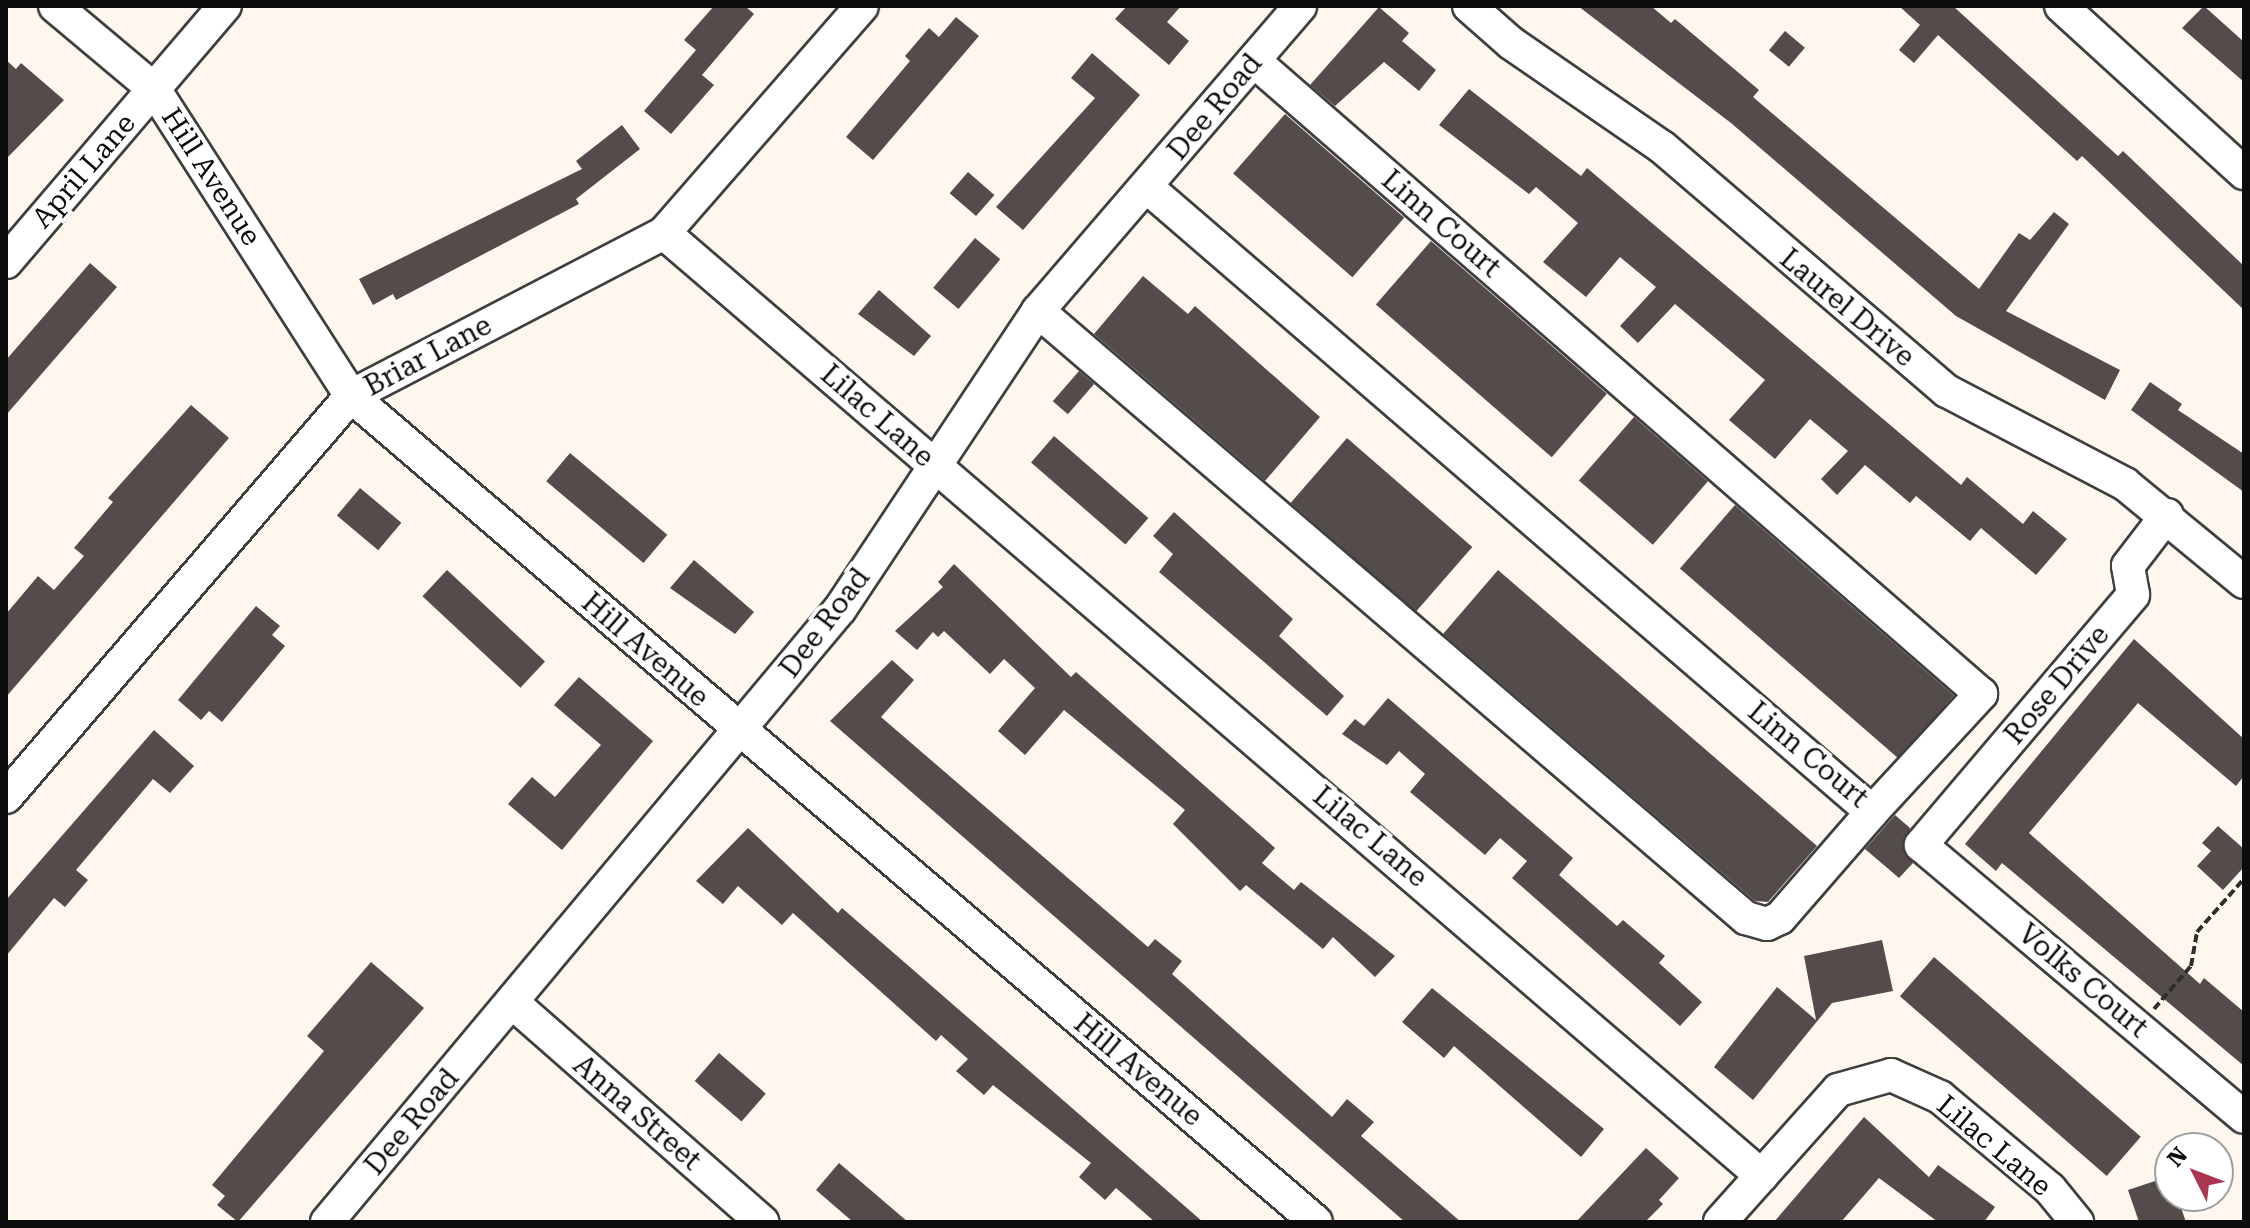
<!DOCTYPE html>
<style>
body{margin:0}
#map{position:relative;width:2250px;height:1228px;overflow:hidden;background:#fdf7ee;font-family:"Roboto Serif",serif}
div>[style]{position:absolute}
.building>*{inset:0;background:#544c4a;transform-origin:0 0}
.path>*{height:4px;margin-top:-2px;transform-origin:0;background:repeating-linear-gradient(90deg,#2e2e2e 0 8px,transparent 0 12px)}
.roads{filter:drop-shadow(2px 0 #3f3f3f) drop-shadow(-2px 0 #3f3f3f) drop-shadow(0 2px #3f3f3f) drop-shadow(0 -2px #3f3f3f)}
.minor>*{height:32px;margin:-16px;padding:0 16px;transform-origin:16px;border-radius:16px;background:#fff}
span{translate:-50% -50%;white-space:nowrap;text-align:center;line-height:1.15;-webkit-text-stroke:8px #fff;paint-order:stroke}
.street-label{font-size:28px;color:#0c0c0c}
.frame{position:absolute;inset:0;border:8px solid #0c0c0c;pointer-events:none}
.north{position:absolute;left:2154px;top:1132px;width:80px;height:80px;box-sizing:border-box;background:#fff;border:2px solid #9e9e9e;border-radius:50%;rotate:312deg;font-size:22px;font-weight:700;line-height:32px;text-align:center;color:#0c0c0c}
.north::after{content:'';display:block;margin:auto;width:28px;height:36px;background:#ab3653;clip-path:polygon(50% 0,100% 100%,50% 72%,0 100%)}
</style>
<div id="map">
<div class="building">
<div style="clip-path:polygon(714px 6px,745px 6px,754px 14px,702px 75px,714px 85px,671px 134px,644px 111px,696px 50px,684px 40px)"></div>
<div style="clip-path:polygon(1127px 6px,1181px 6px,1167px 22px,1189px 41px,1169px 65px,1115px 19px)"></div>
<div style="clip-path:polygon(1578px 6px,1651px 6px,1671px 23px,1675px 19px,1759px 90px,1753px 97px,1979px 289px,2019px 233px,2030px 240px,2054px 212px,2069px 224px,2006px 311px,2120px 370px,2105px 400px,1956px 316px,1731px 123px)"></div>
<div style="clip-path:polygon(1899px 6px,1953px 6px,2118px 156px,2123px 151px,2244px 266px,2244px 310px,2082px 156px,2077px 161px,1938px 35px,1914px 63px,1899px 50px,1920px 25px)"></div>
<div style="clip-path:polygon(2204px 6px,2244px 42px,2244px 82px,2182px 28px)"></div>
<div style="clip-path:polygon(1379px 7px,1409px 33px,1402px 41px,1436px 70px,1419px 91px,1384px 62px,1335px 106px,1310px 85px)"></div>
<div style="clip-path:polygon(956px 17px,979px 36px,873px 160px,846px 137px,910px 61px,905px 56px,929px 28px,939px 37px)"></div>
<div style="left:1785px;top:31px;width:26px;height:25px;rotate:40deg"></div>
<div style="clip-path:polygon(1092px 53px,1140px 95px,1023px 230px,996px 207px,1095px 98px,1071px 78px)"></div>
<div style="clip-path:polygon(6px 60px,16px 69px,21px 63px,64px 100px,6px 159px)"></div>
<div style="clip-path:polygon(1469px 89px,1581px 176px,1587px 168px,1961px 485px,1967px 477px,2023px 524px,2033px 511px,2067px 539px,2036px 575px,1981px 528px,1970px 541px,1916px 496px,1910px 503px,1865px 465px,1837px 495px,1821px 479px,1848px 451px,1810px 419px,1775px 459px,1729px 420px,1765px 380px,1675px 304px,1638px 343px,1620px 326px,1656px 287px,1620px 257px,1586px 297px,1543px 262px,1578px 223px,1536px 187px,1529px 194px,1439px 125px)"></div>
<div style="left:1285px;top:114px;width:158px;height:79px;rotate:41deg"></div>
<div style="clip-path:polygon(622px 125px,640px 149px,576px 199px,579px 204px,396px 300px,393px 294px,373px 305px,359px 279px,582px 169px,576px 161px)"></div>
<div style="left:968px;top:172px;width:35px;height:28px;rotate:41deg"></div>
<div style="left:975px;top:238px;width:33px;height:65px;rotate:40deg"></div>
<div style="left:1431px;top:241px;width:233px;height:84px;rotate:41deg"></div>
<div style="clip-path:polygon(90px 263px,117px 287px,6px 415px,6px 360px)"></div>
<div style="clip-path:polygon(1143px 276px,1188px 314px,1195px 306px,1320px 417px,1265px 481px,1094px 334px)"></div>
<div style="clip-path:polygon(879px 290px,931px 336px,914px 356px,858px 314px)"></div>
<div style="left:1079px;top:371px;width:20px;height:40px;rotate:41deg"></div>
<div style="clip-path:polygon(2150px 382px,2182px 404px,2178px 410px,2244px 454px,2244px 492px,2131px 410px)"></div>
<div style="clip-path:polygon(191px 405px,229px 438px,6px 697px,6px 614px,38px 576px,54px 590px,84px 556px,74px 548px,113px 502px,108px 498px)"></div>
<div style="left:1634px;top:417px;width:98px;height:84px;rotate:41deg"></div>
<div style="left:1054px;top:436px;width:125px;height:35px;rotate:41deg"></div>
<div style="left:1347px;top:438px;width:166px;height:86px;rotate:41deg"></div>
<div style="left:570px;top:453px;width:127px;height:37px;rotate:40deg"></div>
<div style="left:360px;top:488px;width:54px;height:36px;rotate:40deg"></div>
<div style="left:1735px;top:505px;width:290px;height:84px;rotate:41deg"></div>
<div style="clip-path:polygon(1174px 512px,1293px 619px,1279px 636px,1344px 696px,1327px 716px,1159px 572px,1173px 554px,1153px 536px)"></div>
<div style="clip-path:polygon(694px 560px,754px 612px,735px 634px,670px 588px)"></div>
<div style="clip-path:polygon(954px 564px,1071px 677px,1076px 672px,1275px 848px,1262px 863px,1294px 890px,1301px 882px,1395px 956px,1375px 977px,1333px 937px,1323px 949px,1246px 885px,1240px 891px,1173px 824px,1185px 810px,1064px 710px,1025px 755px,998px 731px,1035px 688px,1004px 659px,990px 674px,944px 631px,938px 637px,933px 632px,917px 650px,895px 631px,943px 587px,938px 582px)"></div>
<div style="left:447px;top:570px;width:134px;height:36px;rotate:43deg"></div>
<div style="clip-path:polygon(1498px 570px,1817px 846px,1768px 902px,1755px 901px,1443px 634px)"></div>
<div style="clip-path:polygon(256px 606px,280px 626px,272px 635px,285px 646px,222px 722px,209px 711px,201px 720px,178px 700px)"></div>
<div style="clip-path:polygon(2134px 639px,2244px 739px,2244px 776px,2236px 786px,2138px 703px,2029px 833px,2200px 984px,2204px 978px,2244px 1012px,2244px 1066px,2002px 863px,1996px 871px,1965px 844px)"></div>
<div style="clip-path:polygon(892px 660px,914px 680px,881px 717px,1148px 947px,1155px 939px,1182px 961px,1172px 974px,1332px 1117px,1347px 1099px,1374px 1122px,1361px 1136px,1461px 1222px,1405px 1222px,830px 721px)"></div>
<div style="clip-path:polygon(579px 677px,653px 741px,562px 850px,508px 804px,532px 777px,555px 797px,601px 745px,554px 705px)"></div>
<div style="clip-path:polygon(1388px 698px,1573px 858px,1559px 875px,1617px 926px,1623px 920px,1665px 956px,1659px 963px,1702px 1002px,1680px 1026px,1512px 878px,1527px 861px,1500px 838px,1485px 855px,1410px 792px,1425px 774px,1399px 751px,1387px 765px,1342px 734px,1355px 719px,1364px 726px)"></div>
<div style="clip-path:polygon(154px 730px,194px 766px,170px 793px,153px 779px,76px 870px,88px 880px,65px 907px,54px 898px,6px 956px,6px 900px)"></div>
<div style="clip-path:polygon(1895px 815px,1910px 828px,1903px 849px,1913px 863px,1899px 878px,1865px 849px)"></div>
<div style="clip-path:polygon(2218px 826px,2244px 849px,2244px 867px,2223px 890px,2197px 866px,2211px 851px,2202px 843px)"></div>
<div style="clip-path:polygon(748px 828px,838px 913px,842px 908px,1203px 1222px,1155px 1222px,1116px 1188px,1105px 1200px,1079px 1177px,1091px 1163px,993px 1085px,984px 1095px,956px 1071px,968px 1059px,941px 1035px,936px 1041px,793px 913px,782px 925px,738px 886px,723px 904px,696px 881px)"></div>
<div style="clip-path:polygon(1882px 940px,1893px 991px,1832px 1003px,1753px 1100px,1714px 1067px,1777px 987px,1816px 1020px,1804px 956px)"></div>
<div style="left:1934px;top:957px;width:274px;height:52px;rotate:41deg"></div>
<div style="clip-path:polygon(371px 962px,424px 1008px,238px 1222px,217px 1205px,225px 1196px,212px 1185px,324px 1051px,307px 1036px)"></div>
<div style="clip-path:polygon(1432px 988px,1604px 1129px,1581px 1157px,1454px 1046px,1444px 1058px,1402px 1022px)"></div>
<div style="left:719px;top:1053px;width:62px;height:37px;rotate:41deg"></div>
<div style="clip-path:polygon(1864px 1117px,1929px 1177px,1938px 1165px,1995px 1207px,1984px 1222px,1938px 1222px,1879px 1178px,1841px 1222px,1774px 1222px)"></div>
<div style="clip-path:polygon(1646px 1148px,1679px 1178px,1659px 1200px,1663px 1204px,1645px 1222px,1576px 1222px)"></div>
<div style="clip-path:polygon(839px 1163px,908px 1222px,853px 1222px,816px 1190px)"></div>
<div style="clip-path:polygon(2170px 1176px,2170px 1196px,2177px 1196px,2186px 1222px,2139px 1222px,2128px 1190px)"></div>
</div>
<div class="path">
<div style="left:2154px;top:1009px;width:57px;rotate:-49.3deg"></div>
<div style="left:2191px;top:966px;width:35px;rotate:-80deg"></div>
<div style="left:2197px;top:932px;width:68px;rotate:-48.6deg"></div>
</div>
<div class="roads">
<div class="minor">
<div style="left:55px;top:6px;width:129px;rotate:40deg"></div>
<div style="left:154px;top:89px;width:365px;rotate:57.3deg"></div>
<div style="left:351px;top:396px;width:1270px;rotate:40.56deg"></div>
<div style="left:1469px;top:6px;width:56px;rotate:41.4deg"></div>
<div style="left:1511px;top:43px;width:183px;rotate:34.6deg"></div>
<div style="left:1662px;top:147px;width:375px;rotate:40.6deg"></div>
<div style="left:1947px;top:391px;width:201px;rotate:27.6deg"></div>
<div style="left:2125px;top:484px;width:154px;rotate:39.5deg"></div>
<div style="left:2061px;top:6px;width:248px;rotate:42.4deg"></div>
<div style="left:1148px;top:188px;width:956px;rotate:40.76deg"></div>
<div style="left:1872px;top:812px;width:161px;rotate:-47.3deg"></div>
<div style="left:1981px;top:694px;width:964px;rotate:-138.95deg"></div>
<div style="left:664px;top:233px;width:1447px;rotate:40.66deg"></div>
<div style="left:6px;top:262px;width:337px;rotate:-49.5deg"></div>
<div style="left:1038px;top:311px;width:933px;rotate:40.61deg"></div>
<div style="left:1746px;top:918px;width:22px;rotate:16deg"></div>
<div style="left:1767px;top:924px;width:14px;rotate:-25deg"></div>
<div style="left:1780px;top:918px;width:140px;rotate:-49deg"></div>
<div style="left:2167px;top:515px;width:64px;rotate:127.4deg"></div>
<div style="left:2128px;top:566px;width:29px;rotate:80deg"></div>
<div style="left:2133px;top:595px;width:328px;rotate:130.3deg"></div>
<div style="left:1921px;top:845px;width:422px;rotate:40.1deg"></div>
<div style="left:6px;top:797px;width:529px;rotate:-49.29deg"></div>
<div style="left:351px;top:396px;width:353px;rotate:-27.5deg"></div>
<div style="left:664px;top:233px;width:301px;rotate:-48.9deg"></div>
<div style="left:513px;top:1003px;width:332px;rotate:41.3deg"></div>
<div style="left:327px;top:1222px;width:799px;rotate:-50.08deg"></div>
<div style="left:840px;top:609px;width:358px;rotate:-56.4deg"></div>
<div style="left:1038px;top:311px;width:402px;rotate:-49.3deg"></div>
<div style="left:1720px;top:1222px;width:177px;rotate:-48.2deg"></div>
<div style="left:1838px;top:1090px;width:55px;rotate:-15.8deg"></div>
<div style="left:1891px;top:1075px;width:54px;rotate:24.2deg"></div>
<div style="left:1940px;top:1097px;width:143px;rotate:39.9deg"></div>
<div style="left:2050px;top:1189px;width:43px;rotate:50.7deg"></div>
</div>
</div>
<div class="street-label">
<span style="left:1215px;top:107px;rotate:-50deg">Dee Road</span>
<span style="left:84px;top:171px;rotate:-49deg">April Lane</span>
<span style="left:211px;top:177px;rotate:57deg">Hill Avenue</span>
<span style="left:1441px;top:224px;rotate:41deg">Linn Court</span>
<span style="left:1847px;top:308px;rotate:40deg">Laurel Drive</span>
<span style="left:428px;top:356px;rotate:-28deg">Briar Lane</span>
<span style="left:877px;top:416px;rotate:41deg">Lilac Lane</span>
<span style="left:825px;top:623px;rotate:-53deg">Dee Road</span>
<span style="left:645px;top:650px;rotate:41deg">Hill Avenue</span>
<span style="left:2057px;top:685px;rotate:-50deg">Rose Drive</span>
<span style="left:1808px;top:755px;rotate:40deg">Linn Court</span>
<span style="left:1370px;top:837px;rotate:40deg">Lilac Lane</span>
<span style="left:2083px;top:981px;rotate:40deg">Volks Court</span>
<span style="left:1138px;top:1070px;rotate:40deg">Hill Avenue</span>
<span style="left:637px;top:1113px;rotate:41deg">Anna Street</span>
<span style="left:412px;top:1122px;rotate:-50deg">Dee Road</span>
<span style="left:1994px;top:1146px;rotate:40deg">Lilac Lane</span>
</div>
<div class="frame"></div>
<div class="north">N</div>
</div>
